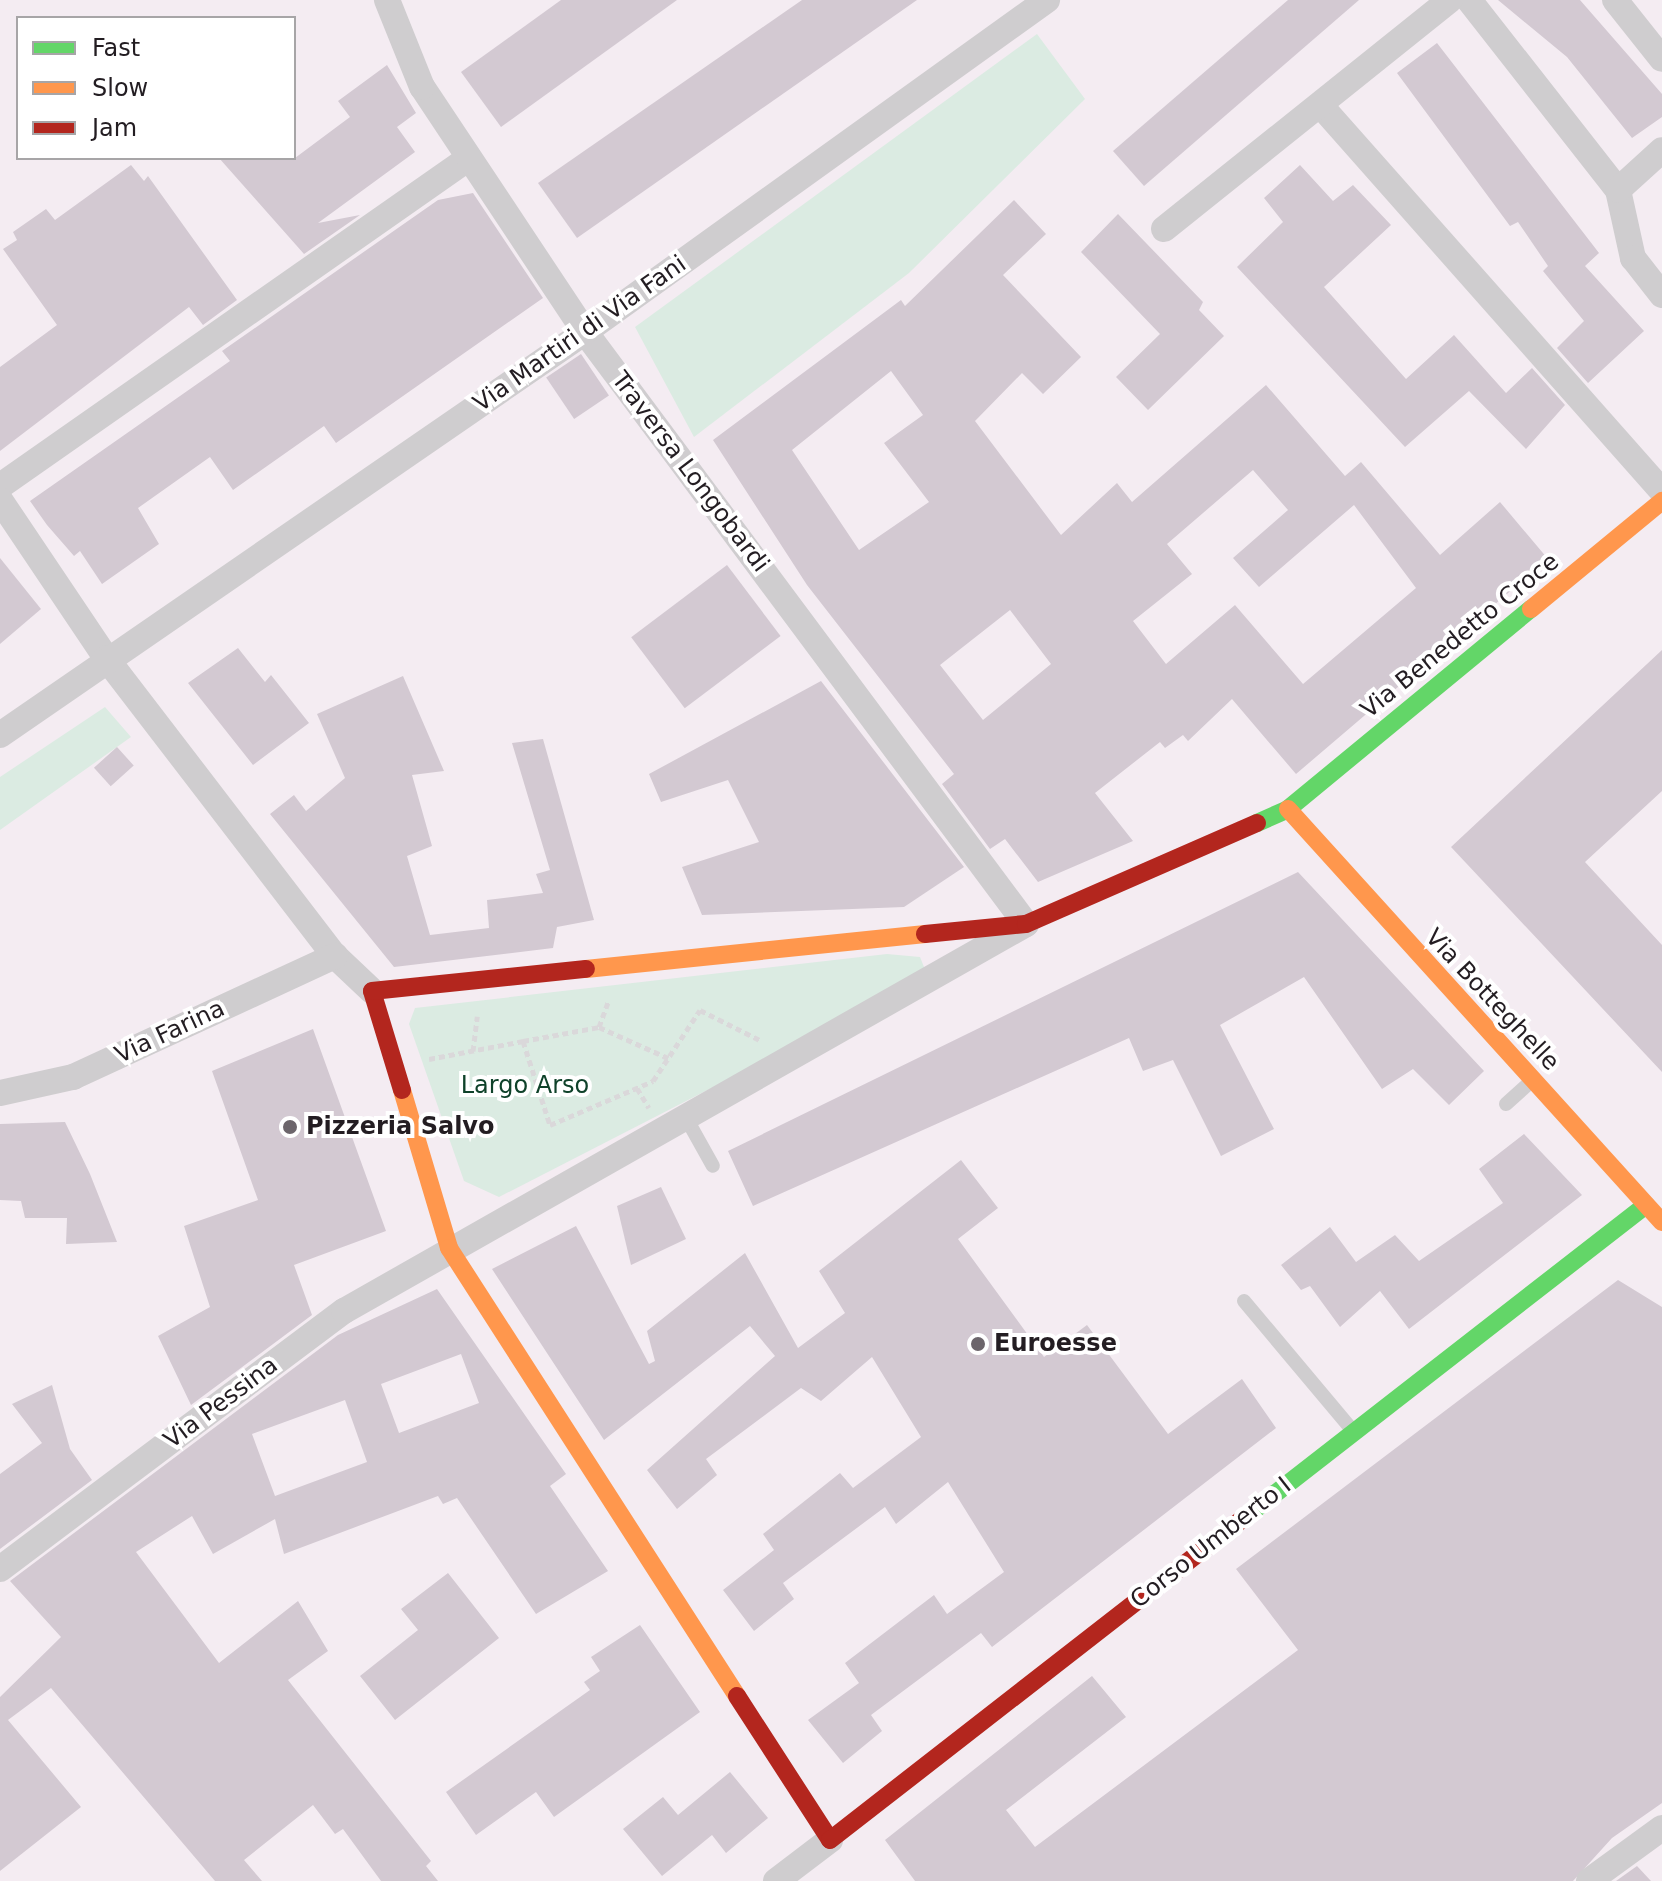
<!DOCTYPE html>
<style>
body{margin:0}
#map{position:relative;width:1662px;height:1881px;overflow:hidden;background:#f4ecf2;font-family:"DejaVu Sans",sans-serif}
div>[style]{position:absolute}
.green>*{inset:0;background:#dbebe2}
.building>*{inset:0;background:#d3c9d2;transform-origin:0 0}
.path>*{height:5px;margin-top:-2.5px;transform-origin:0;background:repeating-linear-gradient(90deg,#dad8da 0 6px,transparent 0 10px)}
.lane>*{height:14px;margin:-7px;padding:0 7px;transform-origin:7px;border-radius:7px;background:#cfcdcf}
.street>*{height:26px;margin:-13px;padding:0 13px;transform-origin:13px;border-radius:13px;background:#cfcdcf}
.fast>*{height:18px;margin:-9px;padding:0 9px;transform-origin:9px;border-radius:9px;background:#63d668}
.slow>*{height:18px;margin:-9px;padding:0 9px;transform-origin:9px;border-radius:9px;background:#ff974d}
.jam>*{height:18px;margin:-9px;padding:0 9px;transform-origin:9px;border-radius:9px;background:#b3261e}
.dots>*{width:22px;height:22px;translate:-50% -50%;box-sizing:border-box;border:4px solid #fff;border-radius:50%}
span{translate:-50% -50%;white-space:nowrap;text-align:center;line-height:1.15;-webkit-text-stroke:8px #fff;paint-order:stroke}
.street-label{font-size:24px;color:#231d22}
.park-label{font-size:24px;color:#0f422a}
.poi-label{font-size:24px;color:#231d22;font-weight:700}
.left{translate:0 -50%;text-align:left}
.legend{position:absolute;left:16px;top:16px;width:280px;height:144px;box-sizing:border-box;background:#fff;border:2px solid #a7a5a7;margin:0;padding:10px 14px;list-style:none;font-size:24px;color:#231d22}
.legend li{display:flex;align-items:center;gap:16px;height:40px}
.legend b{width:40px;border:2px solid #a7a5a7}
</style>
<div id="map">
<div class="green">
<div style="clip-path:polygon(1037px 34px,1085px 99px,909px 273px,694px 437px,635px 327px)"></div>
<div style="clip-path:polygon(105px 707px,131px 737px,0 830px,0 777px)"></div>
<div style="clip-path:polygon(887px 954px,920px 957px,928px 977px,499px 1197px,464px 1181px,409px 1024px,415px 1008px)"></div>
</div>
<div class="building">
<div style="clip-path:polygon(561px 0,677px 0,501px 127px,461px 72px)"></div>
<div style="clip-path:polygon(802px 0,917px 0,577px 238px,538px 183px)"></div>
<div style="clip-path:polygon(1288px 0,1359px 0,1144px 186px,1113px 151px)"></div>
<div style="clip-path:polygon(1498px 0,1580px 0,1662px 94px,1662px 117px,1632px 138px,1567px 57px)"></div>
<div style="clip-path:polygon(1437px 43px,1599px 253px,1585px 266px,1644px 331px,1588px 383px,1557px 348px,1584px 321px,1543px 271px,1548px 266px,1518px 222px,1510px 226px,1397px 73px)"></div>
<div style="clip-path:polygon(387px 65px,416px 113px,397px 127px,415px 152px,318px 223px,360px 215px,304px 254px,219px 158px,295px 158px,350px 117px,338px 101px)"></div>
<div style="clip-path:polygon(131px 165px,144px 181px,148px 176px,237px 300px,203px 325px,189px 307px,0 451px,0 367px,57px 325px,3px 249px,17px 240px,13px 232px,46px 209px,55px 220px)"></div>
<div style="clip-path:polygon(1300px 165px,1333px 201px,1353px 185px,1391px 225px,1324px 287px,1406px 379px,1454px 335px,1506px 393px,1532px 368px,1565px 405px,1526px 449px,1469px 391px,1405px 447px,1237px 267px,1283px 222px,1264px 198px)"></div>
<div style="clip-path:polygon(473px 193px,543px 298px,336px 443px,324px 426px,233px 490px,210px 457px,138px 508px,159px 544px,102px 584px,80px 551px,74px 556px,47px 525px,30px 501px,230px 361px,222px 351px,438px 200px)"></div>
<div style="clip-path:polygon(evenodd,1014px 200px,1046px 234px,1003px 275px,1081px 357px,1043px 394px,1022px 373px,975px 421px,1061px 535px,1117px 483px,1132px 502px,1266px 385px,1345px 476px,1361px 462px,1440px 555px,1500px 502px,1548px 559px,1296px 774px,1232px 699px,1188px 741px,1183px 735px,1165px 748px,1160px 742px,1095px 793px,1133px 841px,1038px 882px,1005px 839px,990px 849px,942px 784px,954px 774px,807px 585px,713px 440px,901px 300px,905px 306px,1014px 200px,891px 371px,923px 415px,884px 443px,929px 502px,859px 550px,792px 450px,891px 371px,1014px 200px,1253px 470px,1288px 510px,1233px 558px,1259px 587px,1354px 505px,1416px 588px,1303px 684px,1235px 605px,1166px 664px,1133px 621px,1192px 574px,1167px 544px,1253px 470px,1014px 200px,1010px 610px,1051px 664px,983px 720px,940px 665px,1010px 610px)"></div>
<div style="clip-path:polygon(1118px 214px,1203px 302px,1199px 310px,1224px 336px,1148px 410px,1116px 377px,1160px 334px,1081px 252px)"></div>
<div style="left:581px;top:354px;width:50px;height:42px;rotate:56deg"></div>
<div style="clip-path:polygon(0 558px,41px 609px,0 644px)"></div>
<div style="left:727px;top:565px;width:89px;height:120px;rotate:53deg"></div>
<div style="clip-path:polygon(238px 648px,265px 682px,271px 675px,309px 723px,253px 765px,188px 683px)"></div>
<div style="clip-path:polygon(1662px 650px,1662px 791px,1585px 862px,1662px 945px,1662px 1072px,1451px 847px)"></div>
<div style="clip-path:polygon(403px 676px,444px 771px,412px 775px,432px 846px,407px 856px,430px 935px,489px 928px,487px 900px,543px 893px,536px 874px,550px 870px,512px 743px,543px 739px,594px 920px,557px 927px,553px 948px,394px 967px,270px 814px,294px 795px,306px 811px,345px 778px,317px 714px)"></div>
<div style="clip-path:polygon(821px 681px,964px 867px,904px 907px,702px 915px,682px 867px,759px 842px,728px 780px,661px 802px,649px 774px)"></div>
<div style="left:117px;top:747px;width:25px;height:31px;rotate:48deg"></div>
<div style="clip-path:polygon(1298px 872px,1484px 1071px,1449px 1105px,1413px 1069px,1382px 1089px,1304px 977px,1220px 1025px,1274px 1129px,1221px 1156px,1173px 1060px,1143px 1071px,1129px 1038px,753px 1206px,728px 1151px)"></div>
<div style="clip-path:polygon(313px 1029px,386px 1231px,294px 1265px,312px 1315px,191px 1405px,158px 1336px,210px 1307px,184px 1226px,258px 1200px,212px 1071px)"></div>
<div style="clip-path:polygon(65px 1122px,90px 1174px,117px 1242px,66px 1244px,67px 1218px,25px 1218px,21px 1201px,0 1200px,0 1124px)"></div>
<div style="clip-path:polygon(1524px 1134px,1582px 1195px,1409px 1329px,1380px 1291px,1340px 1327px,1310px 1286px,1301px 1290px,1281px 1265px,1330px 1227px,1356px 1262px,1395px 1235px,1419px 1261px,1503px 1203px,1479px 1169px)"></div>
<div style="clip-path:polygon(961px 1160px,998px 1208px,958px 1239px,1044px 1357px,1087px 1325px,1168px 1434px,1242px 1379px,1276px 1428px,992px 1647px,981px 1633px,871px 1715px,882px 1731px,843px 1763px,808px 1720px,859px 1683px,845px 1663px,934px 1595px,947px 1614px,1004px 1572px,948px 1482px,896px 1524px,885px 1507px,783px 1583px,794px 1599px,754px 1631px,723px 1590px,774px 1550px,763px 1534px,840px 1473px,853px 1488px,921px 1437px,872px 1357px,821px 1401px,801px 1388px,706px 1459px,717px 1475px,677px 1509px,647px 1470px,775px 1356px,750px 1326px,604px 1440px,492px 1269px,576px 1226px,649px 1364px,655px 1361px,647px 1331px,745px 1253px,798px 1348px,845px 1313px,819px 1271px)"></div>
<div style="clip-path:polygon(661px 1187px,686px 1239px,631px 1265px,617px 1206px)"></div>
<div style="clip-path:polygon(1618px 1280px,1662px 1307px,1662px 1803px,1612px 1838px,1573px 1881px,915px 1881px,885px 1840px,1092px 1676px,1126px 1717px,1006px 1810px,1035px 1847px,1298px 1650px,1236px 1569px)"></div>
<div style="clip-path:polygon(evenodd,437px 1289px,566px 1474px,550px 1486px,608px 1571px,536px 1614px,457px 1498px,443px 1504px,438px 1496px,284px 1554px,275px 1519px,213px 1554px,192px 1516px,136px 1552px,219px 1663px,298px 1601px,328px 1651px,288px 1680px,431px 1861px,426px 1866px,438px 1881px,381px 1881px,343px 1829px,335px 1834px,313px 1805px,244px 1860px,262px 1881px,215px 1881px,51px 1688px,8px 1720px,81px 1807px,0 1871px,0 1697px,61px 1637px,10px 1581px,338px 1335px,437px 1289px,461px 1354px,479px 1403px,399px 1433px,381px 1384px,461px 1354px,437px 1289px,345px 1400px,367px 1462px,275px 1496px,252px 1434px,345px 1400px)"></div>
<div style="clip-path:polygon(52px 1385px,70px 1449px,92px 1480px,0 1549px,0 1474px,42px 1443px,12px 1404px)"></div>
<div style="clip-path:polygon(448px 1573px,499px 1638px,395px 1720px,360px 1676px,418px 1630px,401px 1609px)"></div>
<div style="clip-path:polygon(640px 1625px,700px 1712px,554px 1817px,536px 1792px,476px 1835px,446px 1792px,590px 1690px,584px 1682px,600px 1671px,591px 1657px)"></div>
<div style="clip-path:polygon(730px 1772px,768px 1818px,726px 1853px,712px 1835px,662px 1876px,623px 1829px,663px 1797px,678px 1815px)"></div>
<div style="clip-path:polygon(1637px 1866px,1651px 1881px,1616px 1881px)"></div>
</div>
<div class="path">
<div style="left:599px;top:1027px;width:27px;rotate:-70deg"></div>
<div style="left:523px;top:1041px;width:77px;rotate:-10.4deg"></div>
<div style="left:599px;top:1027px;width:76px;rotate:24.2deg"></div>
<div style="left:473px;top:1051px;width:35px;rotate:-83deg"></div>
<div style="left:429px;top:1059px;width:96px;rotate:-10.8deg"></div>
<div style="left:523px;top:1041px;width:88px;rotate:72.2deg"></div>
<div style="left:550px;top:1125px;width:112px;rotate:-23.1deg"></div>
<div style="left:653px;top:1081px;width:85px;rotate:-56.5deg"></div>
<div style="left:700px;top:1010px;width:69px;rotate:26.6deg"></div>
<div style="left:637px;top:1088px;width:23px;rotate:59deg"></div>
</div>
<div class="lane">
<div style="left:1506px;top:1104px;width:36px;rotate:-42deg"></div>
<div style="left:685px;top:1116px;width:57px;rotate:60.8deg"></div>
<div style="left:1244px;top:1301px;width:171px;rotate:50deg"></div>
</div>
<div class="street">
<div style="left:1469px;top:0;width:241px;rotate:51.9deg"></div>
<div style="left:1618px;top:190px;width:70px;rotate:77.6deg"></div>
<div style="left:1633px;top:258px;width:47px;rotate:51.9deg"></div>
<div style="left:1615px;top:0;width:75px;rotate:51.5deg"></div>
<div style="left:1322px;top:107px;width:513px;rotate:48.48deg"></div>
<div style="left:1618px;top:190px;width:59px;rotate:-42.3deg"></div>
<div style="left:1164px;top:229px;width:366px;rotate:-38.7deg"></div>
<div style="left:0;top:486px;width:572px;rotate:-34.97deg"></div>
<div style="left:0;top:500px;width:190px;rotate:56.1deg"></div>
<div style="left:106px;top:658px;width:376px;rotate:52.5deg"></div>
<div style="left:335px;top:956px;width:51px;rotate:43.4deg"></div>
<div style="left:0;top:735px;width:710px;rotate:-34.56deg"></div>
<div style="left:585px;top:332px;width:569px;rotate:-35.7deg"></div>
<div style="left:0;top:1093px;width:75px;rotate:-12.4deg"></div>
<div style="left:73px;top:1077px;width:289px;rotate:-24.8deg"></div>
<div style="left:0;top:1569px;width:430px;rotate:-36.9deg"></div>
<div style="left:344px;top:1311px;width:784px;rotate:-29.57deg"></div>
<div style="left:1026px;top:924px;width:738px;rotate:-126.68deg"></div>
<div style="left:585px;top:332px;width:294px;rotate:-123.6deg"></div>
<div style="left:422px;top:87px;width:94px;rotate:-111.9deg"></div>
<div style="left:776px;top:1881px;width:68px;rotate:-37.2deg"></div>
<div style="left:1589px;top:1881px;width:90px;rotate:-36deg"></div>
</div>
<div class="fast">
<div style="left:1257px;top:823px;width:34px;rotate:-24deg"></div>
<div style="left:1288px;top:809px;width:315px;rotate:-39.5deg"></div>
<div style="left:1245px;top:1517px;width:508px;rotate:-37.88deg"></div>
</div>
<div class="slow">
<div style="left:1531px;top:609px;width:170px;rotate:-39.5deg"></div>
<div style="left:1288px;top:809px;width:557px;rotate:47.84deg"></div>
<div style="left:586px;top:969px;width:341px;rotate:-5.9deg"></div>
<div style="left:402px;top:1090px;width:165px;rotate:73.4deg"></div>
<div style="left:449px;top:1248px;width:533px;rotate:57.26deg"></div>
</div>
<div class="jam">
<div style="left:925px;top:934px;width:101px;rotate:-5.7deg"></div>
<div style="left:1026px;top:924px;width:252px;rotate:-23.6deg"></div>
<div style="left:402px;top:1090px;width:103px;rotate:-106.9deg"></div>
<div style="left:372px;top:991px;width:215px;rotate:-5.9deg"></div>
<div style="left:737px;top:1696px;width:171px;rotate:57.1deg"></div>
<div style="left:830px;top:1840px;width:526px;rotate:-37.89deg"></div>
</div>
<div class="dots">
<div style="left:290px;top:1127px;background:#6c656b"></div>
<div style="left:978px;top:1344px;background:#6c656b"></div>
</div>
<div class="street-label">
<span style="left:580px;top:334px;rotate:-35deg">Via Martiri di Via Fani</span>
<span style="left:690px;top:472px;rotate:53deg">Traversa Longobardi</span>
<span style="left:1460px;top:636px;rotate:-39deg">Via Benedetto Croce</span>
<span style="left:1492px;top:1000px;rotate:47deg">Via Botteghelle</span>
<span style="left:170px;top:1032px;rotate:-25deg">Via Farina</span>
<span style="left:221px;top:1403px;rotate:-37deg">Via Pessina</span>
<span style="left:1211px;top:1543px;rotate:-38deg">Corso Umberto I</span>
</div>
<div class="park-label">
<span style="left:525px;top:1086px">Largo Arso</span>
</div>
<div class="poi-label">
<span class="left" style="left:306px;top:1127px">Pizzeria Salvo</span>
<span class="left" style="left:994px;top:1344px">Euroesse</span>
</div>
<ul class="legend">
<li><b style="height:10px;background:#63d668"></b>Fast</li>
<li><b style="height:10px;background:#ff974d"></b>Slow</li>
<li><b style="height:10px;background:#b3261e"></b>Jam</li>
</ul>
</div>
